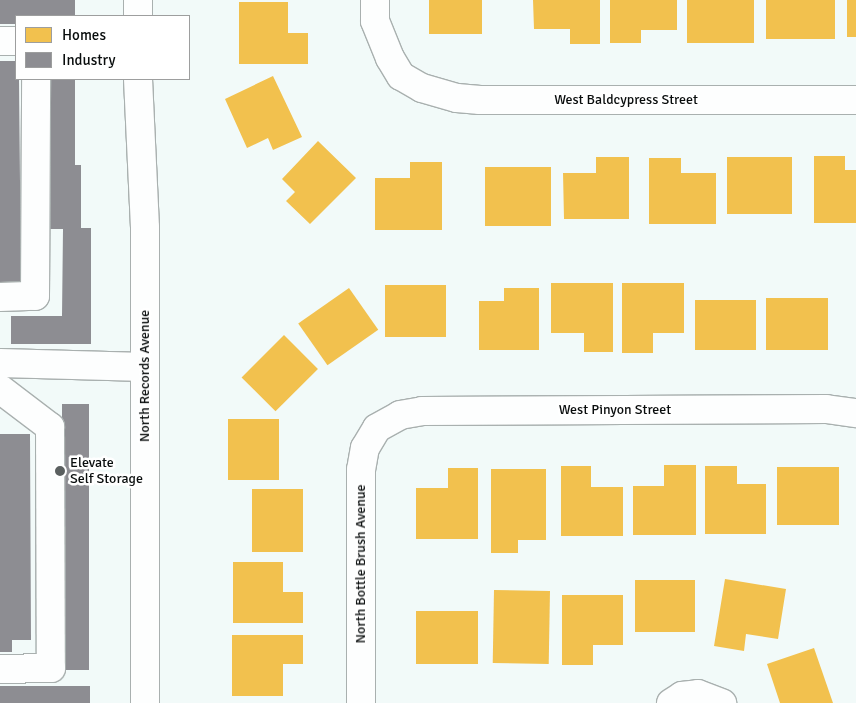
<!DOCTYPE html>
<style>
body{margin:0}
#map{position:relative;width:856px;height:703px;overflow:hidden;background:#f2faf9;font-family:Signika,sans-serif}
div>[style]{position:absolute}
.homes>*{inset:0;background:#f2c14e;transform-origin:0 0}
.industry>*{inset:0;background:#8d8d92;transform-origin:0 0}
.roads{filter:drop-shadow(1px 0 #a9b0af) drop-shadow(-1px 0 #a9b0af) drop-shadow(0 1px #a9b0af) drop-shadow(0 -1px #a9b0af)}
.minor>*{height:28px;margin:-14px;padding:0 14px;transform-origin:14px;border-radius:14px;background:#fdfefe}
.dots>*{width:14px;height:14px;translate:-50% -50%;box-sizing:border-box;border:2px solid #fff;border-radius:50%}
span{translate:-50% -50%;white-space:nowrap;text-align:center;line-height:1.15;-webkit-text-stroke:5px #fff;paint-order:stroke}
.street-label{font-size:14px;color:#090d0d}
.poi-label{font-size:14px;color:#090d0d}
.left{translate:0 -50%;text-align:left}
.legend{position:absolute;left:15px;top:15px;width:175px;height:65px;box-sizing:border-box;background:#fff;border:1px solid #9d9e9e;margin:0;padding:6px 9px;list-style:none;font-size:15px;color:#090d0d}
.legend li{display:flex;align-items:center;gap:10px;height:25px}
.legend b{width:25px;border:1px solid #9d9e9e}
</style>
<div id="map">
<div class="homes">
<div style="left:429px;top:0;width:53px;height:34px"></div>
<div style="clip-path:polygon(533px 0,600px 0,600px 44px,570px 44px,570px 29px,534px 29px)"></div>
<div style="clip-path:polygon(610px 0,677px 0,677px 30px,641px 30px,641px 43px,610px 43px)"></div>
<div style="left:687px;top:0;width:67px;height:43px"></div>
<div style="left:766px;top:0;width:69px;height:39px"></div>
<div style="left:847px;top:0;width:9px;height:37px"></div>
<div style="clip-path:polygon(239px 2px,288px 2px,288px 33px,308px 33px,308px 64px,239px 64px)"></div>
<div style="clip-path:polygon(273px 76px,302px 137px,273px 150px,268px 138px,247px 148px,225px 99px)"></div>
<div style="clip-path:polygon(318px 141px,356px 178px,310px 224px,286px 201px,295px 192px,282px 179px)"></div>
<div style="clip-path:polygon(814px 156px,845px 156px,845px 170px,856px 170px,856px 223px,814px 223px)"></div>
<div style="clip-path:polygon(596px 157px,629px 157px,629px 219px,564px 219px,563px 173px,596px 173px)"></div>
<div style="left:727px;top:157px;width:65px;height:57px"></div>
<div style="clip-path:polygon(649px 158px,681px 158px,681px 173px,716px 173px,716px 224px,649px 224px)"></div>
<div style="clip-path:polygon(410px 162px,442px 162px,442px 230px,375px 230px,375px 178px,410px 178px)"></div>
<div style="left:485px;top:167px;width:66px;height:59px"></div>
<div style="clip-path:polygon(551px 283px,613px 283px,613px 352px,584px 352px,584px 333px,551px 333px)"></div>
<div style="clip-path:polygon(622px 283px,684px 283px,684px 333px,653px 333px,653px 353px,622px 353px)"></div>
<div style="left:385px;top:285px;width:61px;height:52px"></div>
<div style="left:349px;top:288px;width:51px;height:62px;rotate:55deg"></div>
<div style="clip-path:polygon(504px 288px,539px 288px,539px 350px,479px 350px,479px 301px,504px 301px)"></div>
<div style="left:766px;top:298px;width:62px;height:52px"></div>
<div style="left:695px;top:300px;width:61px;height:50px"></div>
<div style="left:284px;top:335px;width:48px;height:60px;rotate:45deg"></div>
<div style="left:228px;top:419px;width:51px;height:61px"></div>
<div style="clip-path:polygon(664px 465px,696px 465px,696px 535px,633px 535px,633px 486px,664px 486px)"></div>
<div style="clip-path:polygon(561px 466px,591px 466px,591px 487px,623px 487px,623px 536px,561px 536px)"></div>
<div style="clip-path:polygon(705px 466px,737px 466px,737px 484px,766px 484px,766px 534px,705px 534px)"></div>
<div style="left:777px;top:467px;width:62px;height:58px"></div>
<div style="clip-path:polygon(448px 468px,478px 468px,478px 539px,416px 539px,416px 488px,448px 488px)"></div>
<div style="clip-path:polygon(491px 469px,546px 469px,546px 540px,518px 540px,518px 553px,491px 553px)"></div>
<div style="left:252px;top:489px;width:51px;height:63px"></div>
<div style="clip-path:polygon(233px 562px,283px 562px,283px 592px,303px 592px,303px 623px,233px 623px)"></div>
<div style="clip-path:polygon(725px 579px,786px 589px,778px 639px,746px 634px,744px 651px,714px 646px)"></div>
<div style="left:635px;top:580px;width:60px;height:52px"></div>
<div style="left:494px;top:590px;width:56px;height:73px;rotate:1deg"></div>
<div style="clip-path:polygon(562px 595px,623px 595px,623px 645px,593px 645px,593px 665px,562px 665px)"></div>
<div style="left:416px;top:611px;width:62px;height:53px"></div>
<div style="clip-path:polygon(232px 635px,303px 635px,303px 664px,283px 664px,283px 696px,232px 696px)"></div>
<div style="clip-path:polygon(814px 648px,833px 703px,780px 703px,767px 664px)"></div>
</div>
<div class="industry">
<div style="clip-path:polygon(0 0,75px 0,75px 16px,16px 16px,16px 24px,0 24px)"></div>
<div style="clip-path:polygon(0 61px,16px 61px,16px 79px,19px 79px,21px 286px,0 286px)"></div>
<div style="clip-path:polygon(50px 79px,75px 79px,75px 165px,81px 165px,81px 228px,91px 228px,91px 344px,11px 344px,11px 316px,62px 316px,63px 229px,50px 229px)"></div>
<div style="left:62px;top:404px;width:27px;height:266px"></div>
<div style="clip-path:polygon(0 434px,30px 434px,31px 640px,12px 640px,12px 652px,0 652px)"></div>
<div style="left:0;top:686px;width:90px;height:17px"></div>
</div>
<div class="roads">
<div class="minor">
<div style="left:375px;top:0;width:21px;rotate:90deg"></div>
<div style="left:375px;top:21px;width:40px;rotate:68deg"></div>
<div style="left:390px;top:58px;width:21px;rotate:59deg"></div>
<div style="left:401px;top:76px;width:24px;rotate:30deg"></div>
<div style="left:422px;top:88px;width:36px;rotate:16deg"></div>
<div style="left:457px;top:98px;width:23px;rotate:5deg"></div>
<div style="left:480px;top:100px;width:376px"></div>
<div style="left:138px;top:16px;width:16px;rotate:-90deg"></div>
<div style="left:0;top:41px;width:16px"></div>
<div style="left:138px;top:79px;width:149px;rotate:87.3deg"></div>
<div style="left:145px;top:228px;width:475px;rotate:90deg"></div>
<div style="left:0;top:297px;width:35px;rotate:-2deg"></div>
<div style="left:35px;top:296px;width:217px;rotate:-89.7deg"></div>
<div style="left:0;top:363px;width:145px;rotate:1.6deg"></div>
<div style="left:0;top:389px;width:63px;rotate:37.2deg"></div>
<div style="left:50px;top:427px;width:241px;rotate:89.8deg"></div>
<div style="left:51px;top:668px;width:51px;rotate:178.9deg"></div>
<div style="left:361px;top:703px;width:233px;rotate:-90deg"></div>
<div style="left:361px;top:470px;width:22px;rotate:-80deg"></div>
<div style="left:365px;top:448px;width:23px;rotate:-59deg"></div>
<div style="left:377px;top:428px;width:26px;rotate:-29deg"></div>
<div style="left:400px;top:415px;width:22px;rotate:-10deg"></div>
<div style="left:422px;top:411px;width:404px;rotate:-0.3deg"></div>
<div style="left:826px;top:409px;width:30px;rotate:8deg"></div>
<div style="left:671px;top:703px;width:13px;rotate:-32deg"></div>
<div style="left:682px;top:696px;width:16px;rotate:-7deg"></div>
<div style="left:698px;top:694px;width:26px;rotate:21deg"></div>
</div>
</div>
<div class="dots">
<div style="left:60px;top:471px;background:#5b6060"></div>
</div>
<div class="street-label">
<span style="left:626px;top:100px">West Baldcypress Street</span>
<span style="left:145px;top:376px;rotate:-90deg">North Records Avenue</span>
<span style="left:615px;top:410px">West Pinyon Street</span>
<span style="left:361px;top:564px;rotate:-90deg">North Bottle Brush Avenue</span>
</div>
<div class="poi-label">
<span class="left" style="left:70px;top:471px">Elevate<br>Self Storage</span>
</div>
<ul class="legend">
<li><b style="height:14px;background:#f2c14e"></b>Homes</li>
<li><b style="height:14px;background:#8d8d92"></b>Industry</li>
</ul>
</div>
